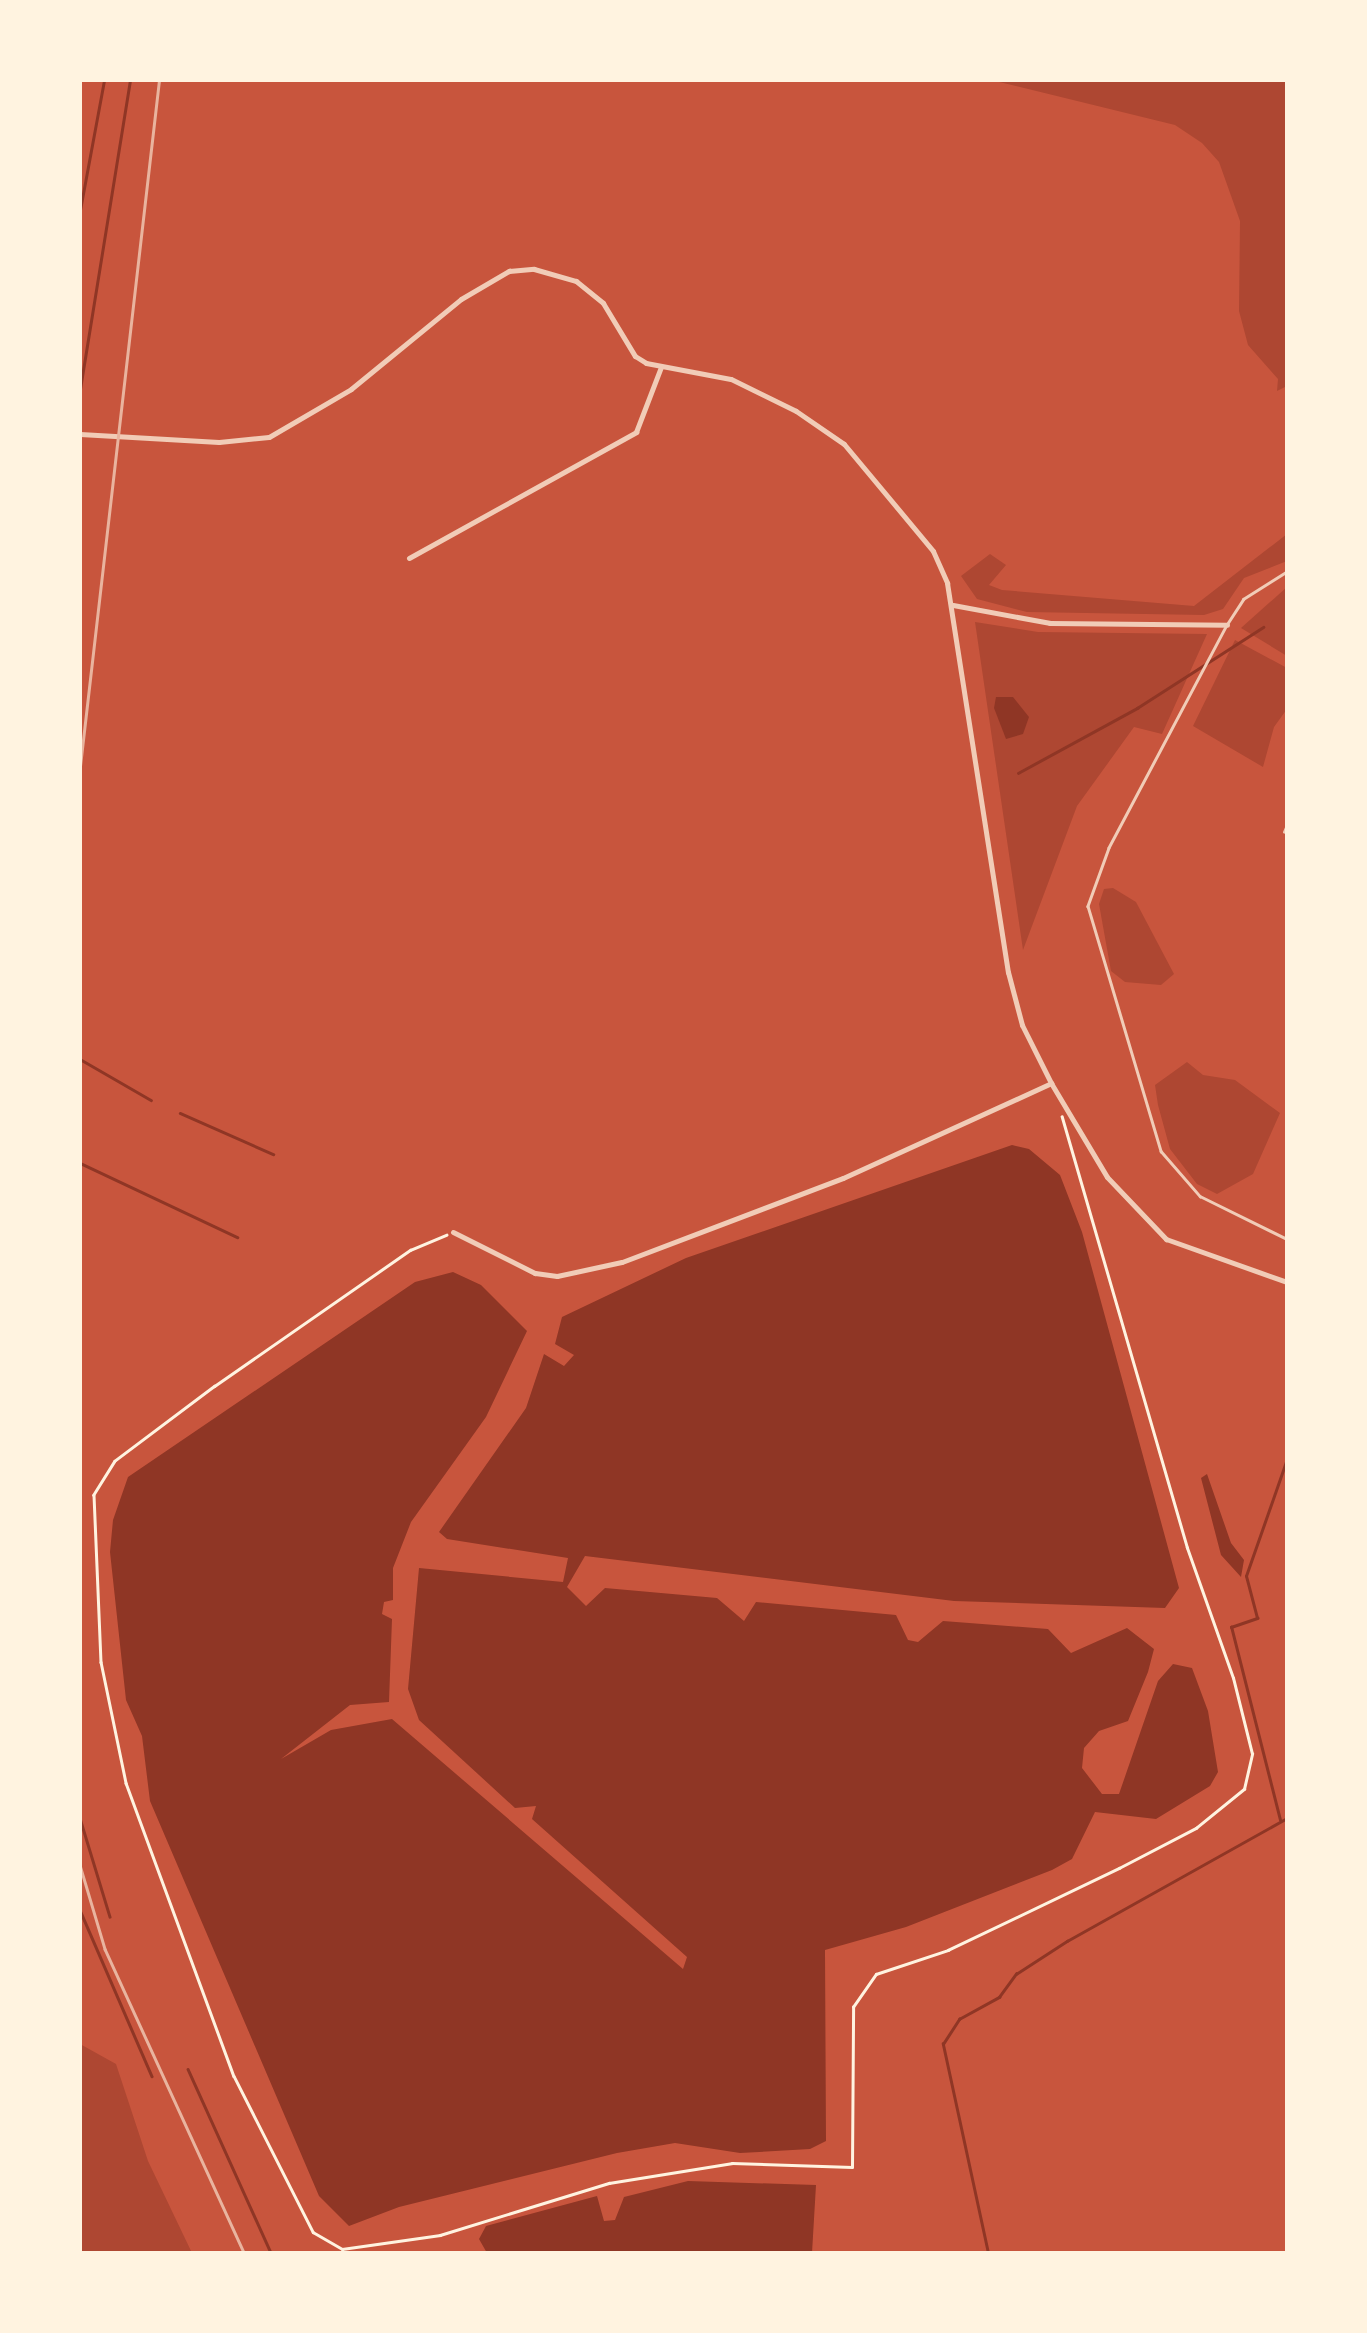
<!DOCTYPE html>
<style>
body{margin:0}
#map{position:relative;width:1367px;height:2333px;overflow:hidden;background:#c8553d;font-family:"Sofia Sans Condensed",sans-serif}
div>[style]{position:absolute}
.green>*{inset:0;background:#ae4732}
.water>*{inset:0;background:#8f3625}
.stream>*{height:2.5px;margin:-1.25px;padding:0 1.25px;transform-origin:1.25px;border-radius:1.25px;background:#8f3625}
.path>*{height:2.5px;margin:-1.25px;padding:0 1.25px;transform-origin:1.25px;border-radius:1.25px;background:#fff3e0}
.service>*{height:2.5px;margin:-1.25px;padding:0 1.25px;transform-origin:1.25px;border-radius:1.25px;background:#f1ccb7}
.minor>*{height:5px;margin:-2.5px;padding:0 2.5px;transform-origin:2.5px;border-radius:2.5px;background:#f1ccb7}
.rail>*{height:2.5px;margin:-1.25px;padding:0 1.25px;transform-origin:1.25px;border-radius:1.25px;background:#e9b49f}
span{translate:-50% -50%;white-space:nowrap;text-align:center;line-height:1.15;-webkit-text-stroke:10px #fff3e0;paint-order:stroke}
.frame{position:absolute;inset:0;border:82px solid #fff3e0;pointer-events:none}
</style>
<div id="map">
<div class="green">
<div style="clip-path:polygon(991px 80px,1287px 80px,1287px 386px,1277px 391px,1278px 379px,1248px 345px,1239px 311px,1240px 221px,1219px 162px,1202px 143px,1175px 125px)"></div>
<div style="clip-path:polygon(1287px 534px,1287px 561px,1244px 578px,1223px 609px,1204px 615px,1027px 612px,977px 599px,961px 576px,990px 554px,1006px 565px,989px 585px,1002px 590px,1194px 606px)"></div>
<div style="clip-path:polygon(1287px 587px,1287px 656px,1241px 628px)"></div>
<div style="clip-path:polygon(975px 622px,1038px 632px,1207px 634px,1162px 734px,1134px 727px,1077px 806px,1023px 950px)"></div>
<div style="clip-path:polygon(1235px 640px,1287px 668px,1287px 709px,1274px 727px,1263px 767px,1193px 726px)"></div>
<div style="clip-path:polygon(1113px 888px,1136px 902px,1174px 974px,1161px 985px,1125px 982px,1111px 971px,1099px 904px,1104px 889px)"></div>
<div style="clip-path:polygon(1187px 1062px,1203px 1075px,1235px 1080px,1280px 1113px,1253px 1174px,1217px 1194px,1197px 1184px,1170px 1149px,1158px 1105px,1155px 1085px)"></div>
<div style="clip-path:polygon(80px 2044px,116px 2064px,148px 2161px,192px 2253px,80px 2253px)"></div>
</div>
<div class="water">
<div style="clip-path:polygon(996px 697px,1013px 697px,1029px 717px,1023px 734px,1006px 739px,994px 708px)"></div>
<div style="clip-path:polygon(1012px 1145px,1029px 1149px,1060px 1175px,1082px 1232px,1179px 1588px,1165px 1608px,954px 1601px,585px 1556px,567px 1587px,586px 1606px,605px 1588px,717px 1598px,744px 1621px,756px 1602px,896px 1615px,908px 1640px,918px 1642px,943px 1621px,1048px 1629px,1071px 1653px,1127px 1628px,1154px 1649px,1148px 1672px,1128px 1721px,1099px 1731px,1084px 1748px,1082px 1768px,1102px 1794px,1119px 1794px,1158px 1681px,1173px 1664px,1192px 1668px,1208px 1711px,1218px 1772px,1210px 1786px,1156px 1819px,1095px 1812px,1072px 1859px,1052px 1870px,906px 1927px,825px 1950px,826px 2141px,810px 2149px,740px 2153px,675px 2143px,617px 2153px,399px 2207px,349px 2226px,319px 2196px,150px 1801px,142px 1736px,126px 1700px,110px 1552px,113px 1520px,128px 1477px,415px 1282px,453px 1272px,481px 1285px,527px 1331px,486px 1417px,411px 1522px,393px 1568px,393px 1600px,384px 1602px,382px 1614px,392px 1619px,389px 1702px,350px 1705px,281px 1759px,331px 1730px,392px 1719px,683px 1969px,687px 1957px,532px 1819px,536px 1806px,515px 1808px,419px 1720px,408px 1689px,419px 1568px,563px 1582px,568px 1558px,447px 1539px,439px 1532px,526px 1408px,544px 1354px,564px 1366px,574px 1355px,555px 1344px,562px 1317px,686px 1258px)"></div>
<div style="clip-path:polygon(1207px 1474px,1231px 1543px,1244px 1560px,1241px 1577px,1221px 1555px,1201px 1478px)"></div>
<div style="clip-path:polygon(688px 2181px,816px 2185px,812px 2253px,487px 2253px,479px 2239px,486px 2226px,597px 2196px,604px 2221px,615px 2220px,624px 2197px)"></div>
</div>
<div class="stream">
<div style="left:80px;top:210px;width:132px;rotate:-79.5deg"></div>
<div style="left:80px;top:389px;width:313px;rotate:-80.8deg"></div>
<div style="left:1018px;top:773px;width:136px;rotate:-28.6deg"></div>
<div style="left:1137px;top:708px;width:150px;rotate:-32.7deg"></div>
<div style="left:80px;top:1059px;width:82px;rotate:30deg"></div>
<div style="left:180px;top:1113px;width:102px;rotate:23.8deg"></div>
<div style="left:80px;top:1163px;width:174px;rotate:25.2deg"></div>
<div style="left:80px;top:1818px;width:103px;rotate:73.1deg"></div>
<div style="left:1280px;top:1820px;width:199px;rotate:-104.2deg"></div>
<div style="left:1231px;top:1627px;width:28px;rotate:-19deg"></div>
<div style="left:1257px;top:1618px;width:43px;rotate:-104.7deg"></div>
<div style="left:1246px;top:1576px;width:124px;rotate:-70.7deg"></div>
<div style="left:80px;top:1910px;width:181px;rotate:66.6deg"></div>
<div style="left:188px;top:2069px;width:202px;rotate:65.7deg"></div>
<div style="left:919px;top:2252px;width:3px;rotate:18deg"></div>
<div style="left:988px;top:2253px;width:214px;rotate:-102.2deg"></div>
<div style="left:943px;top:2044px;width:30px;rotate:-57deg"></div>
<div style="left:959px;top:2019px;width:46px;rotate:-28.8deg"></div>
<div style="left:999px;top:1997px;width:29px;rotate:-54deg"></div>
<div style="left:1016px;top:1974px;width:61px;rotate:-32.9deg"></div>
<div style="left:1067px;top:1941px;width:252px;rotate:-29.2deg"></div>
</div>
<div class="path">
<div style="left:447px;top:1235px;width:39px;rotate:157deg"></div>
<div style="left:411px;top:1250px;width:239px;rotate:145.2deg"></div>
<div style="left:215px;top:1386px;width:125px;rotate:143.1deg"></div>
<div style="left:115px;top:1461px;width:40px;rotate:122deg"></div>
<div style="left:94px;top:1495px;width:167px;rotate:87.6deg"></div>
<div style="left:101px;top:1662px;width:124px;rotate:78.3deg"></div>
<div style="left:126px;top:1783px;width:312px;rotate:69.8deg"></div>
<div style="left:234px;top:2076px;width:175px;rotate:63.1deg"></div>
<div style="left:313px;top:2232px;width:34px;rotate:30deg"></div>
<div style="left:342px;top:2249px;width:99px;rotate:-8.1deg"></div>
<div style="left:440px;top:2235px;width:177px;rotate:-17.1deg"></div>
<div style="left:609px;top:2183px;width:125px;rotate:-9.2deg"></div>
<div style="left:732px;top:2163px;width:120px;rotate:1.9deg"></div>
<div style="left:852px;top:2167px;width:160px;rotate:-89.6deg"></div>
<div style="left:853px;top:2007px;width:40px;rotate:-55.1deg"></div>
<div style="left:876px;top:1974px;width:76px;rotate:-18.4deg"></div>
<div style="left:948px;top:1950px;width:190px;rotate:-25.6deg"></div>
<div style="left:1119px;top:1868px;width:87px;rotate:-27.5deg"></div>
<div style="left:1196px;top:1828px;width:62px;rotate:-39.1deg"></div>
<div style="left:1244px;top:1789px;width:36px;rotate:-77deg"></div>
<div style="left:1252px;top:1754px;width:78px;rotate:-104deg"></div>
<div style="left:1233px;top:1678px;width:138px;rotate:-109.5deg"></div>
<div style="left:1187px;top:1548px;width:449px;rotate:-106.2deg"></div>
</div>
<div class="service">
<div style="left:1287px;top:572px;width:51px;rotate:147.9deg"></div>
<div style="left:1244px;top:599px;width:31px;rotate:123deg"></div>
<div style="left:1227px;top:625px;width:252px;rotate:117.9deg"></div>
<div style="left:1109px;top:848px;width:62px;rotate:109.9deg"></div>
<div style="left:1088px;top:906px;width:256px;rotate:73.4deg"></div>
<div style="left:1161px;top:1151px;width:60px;rotate:49.1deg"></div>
<div style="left:1200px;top:1196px;width:97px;rotate:26.3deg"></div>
<div style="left:1284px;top:832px;width:8px;rotate:-67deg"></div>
</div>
<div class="minor">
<div style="left:80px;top:434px;width:139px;rotate:3.3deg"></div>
<div style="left:219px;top:442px;width:50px;rotate:-5.7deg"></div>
<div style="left:269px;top:437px;width:95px;rotate:-30.3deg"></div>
<div style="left:351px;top:389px;width:142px;rotate:-39.3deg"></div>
<div style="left:461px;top:299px;width:56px;rotate:-30.3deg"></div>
<div style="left:509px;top:271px;width:25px;rotate:-5deg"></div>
<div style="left:534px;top:269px;width:44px;rotate:15.9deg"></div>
<div style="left:576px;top:281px;width:35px;rotate:39deg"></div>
<div style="left:603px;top:303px;width:62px;rotate:58.9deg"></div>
<div style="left:635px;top:356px;width:13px;rotate:32deg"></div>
<div style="left:646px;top:363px;width:86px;rotate:10.7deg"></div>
<div style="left:731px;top:379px;width:72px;rotate:26.2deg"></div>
<div style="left:796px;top:411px;width:58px;rotate:34.5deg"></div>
<div style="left:844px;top:444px;width:139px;rotate:50.2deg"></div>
<div style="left:933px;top:551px;width:35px;rotate:66deg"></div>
<div style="left:947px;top:583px;width:394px;rotate:81.1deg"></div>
<div style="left:1008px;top:972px;width:55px;rotate:75.2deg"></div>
<div style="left:1022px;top:1025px;width:65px;rotate:63.4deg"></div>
<div style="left:1051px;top:1083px;width:109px;rotate:59.2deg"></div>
<div style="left:1107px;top:1177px;width:86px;rotate:46.4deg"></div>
<div style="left:1166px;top:1239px;width:128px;rotate:19.6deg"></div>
<div style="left:409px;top:558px;width:260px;rotate:-29deg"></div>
<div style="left:636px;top:432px;width:70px;rotate:-69deg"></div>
<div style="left:953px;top:605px;width:99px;rotate:10.5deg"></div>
<div style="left:1050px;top:623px;width:177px;rotate:0.6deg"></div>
<div style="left:453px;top:1232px;width:92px;rotate:26.6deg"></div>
<div style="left:535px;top:1273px;width:22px;rotate:8deg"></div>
<div style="left:557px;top:1276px;width:66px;rotate:-12.2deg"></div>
<div style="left:622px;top:1262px;width:236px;rotate:-20.8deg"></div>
<div style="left:843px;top:1178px;width:229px;rotate:-24.5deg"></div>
</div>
<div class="rail">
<div style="left:80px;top:766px;width:691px;rotate:-83.43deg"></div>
<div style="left:80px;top:1865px;width:88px;rotate:73.4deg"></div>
<div style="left:105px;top:1949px;width:334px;rotate:65.4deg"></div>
</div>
<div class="frame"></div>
</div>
